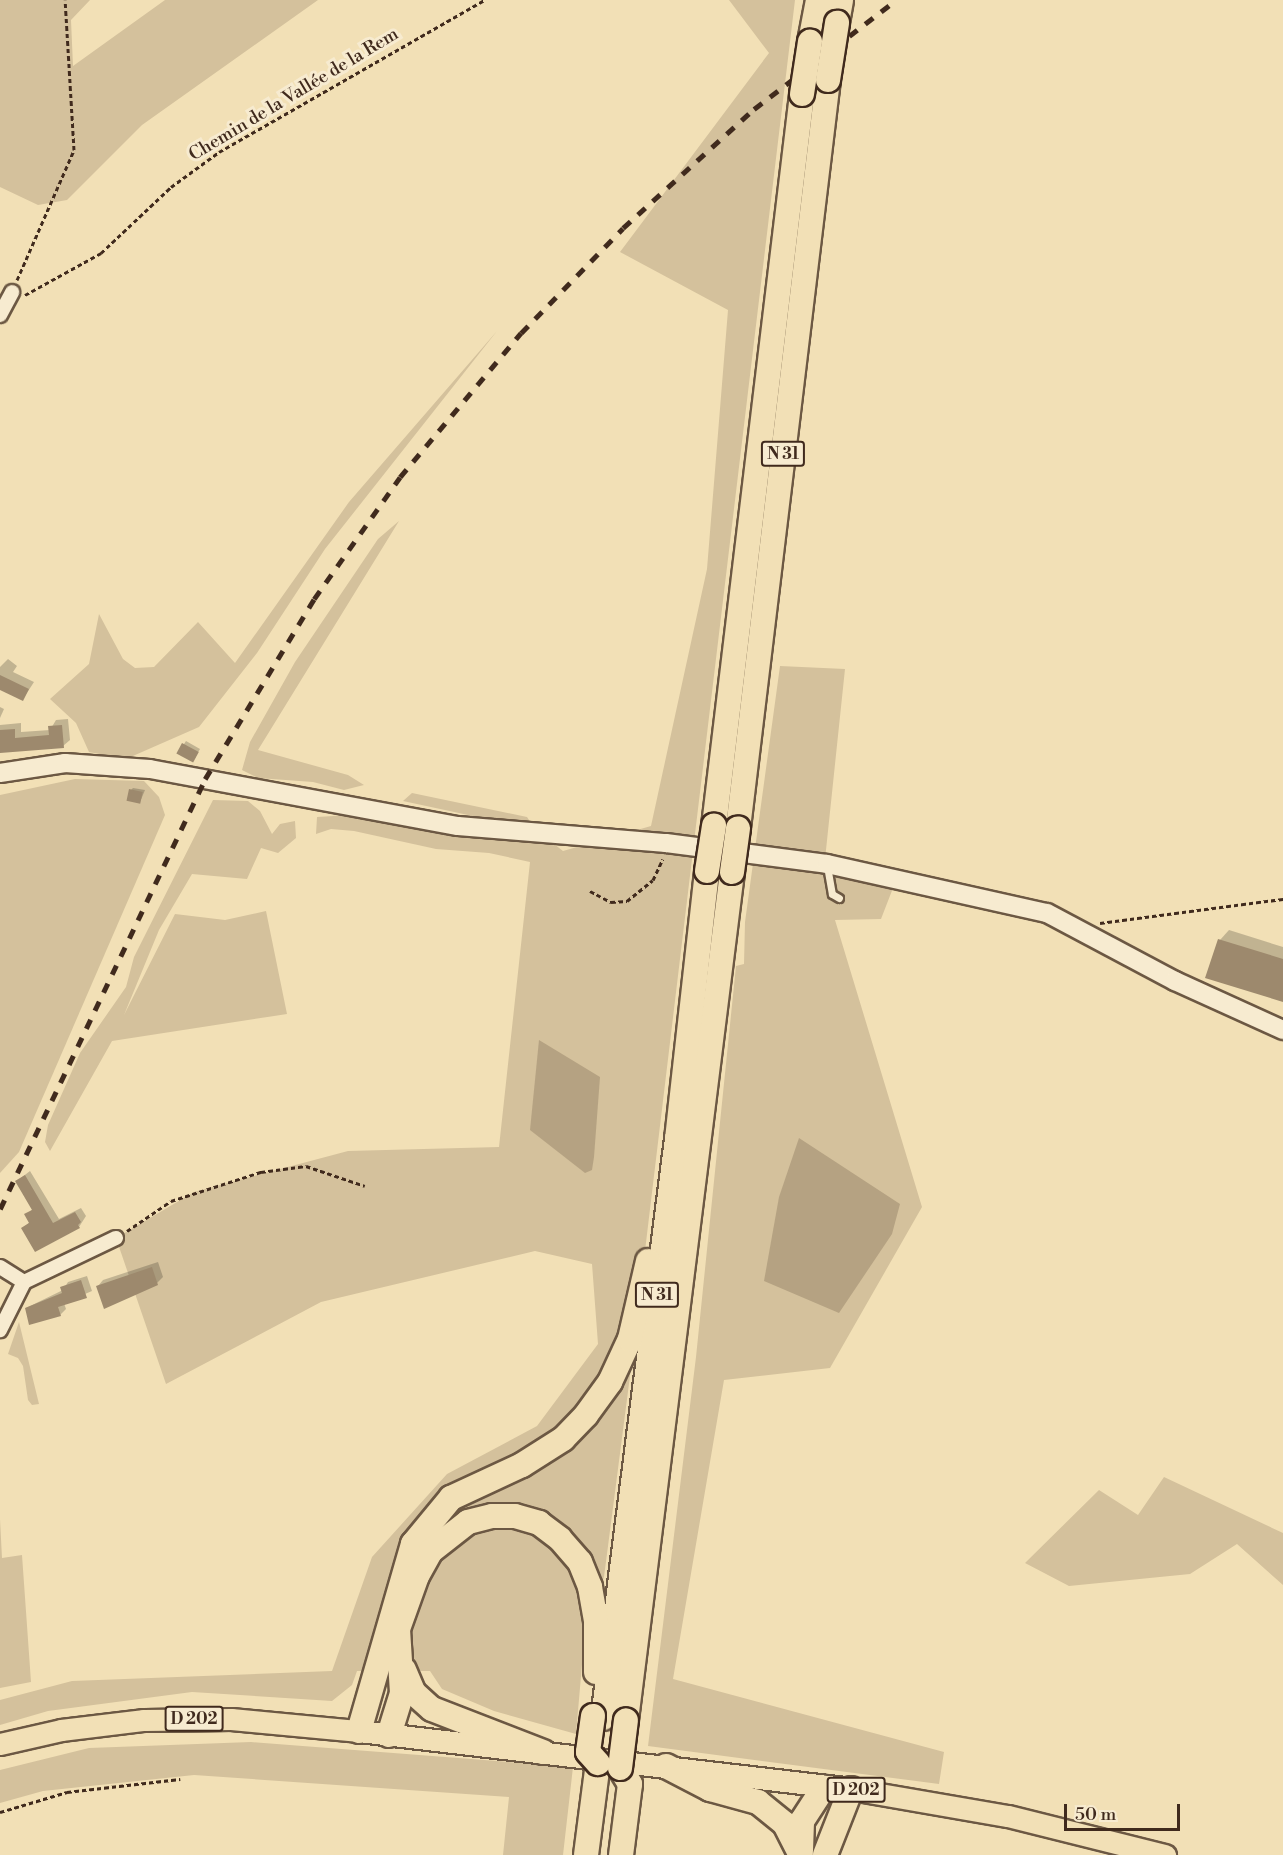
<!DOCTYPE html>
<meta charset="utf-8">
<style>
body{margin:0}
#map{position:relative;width:1283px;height:1855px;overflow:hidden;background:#f2e0b6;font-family:"Libre Bodoni",serif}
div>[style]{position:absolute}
.green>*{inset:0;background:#d4c19c}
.water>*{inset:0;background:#b5a282}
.shadow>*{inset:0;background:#0003}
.building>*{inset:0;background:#9d896d;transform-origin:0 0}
.path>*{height:3px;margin-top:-1.5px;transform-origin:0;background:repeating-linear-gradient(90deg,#402a1d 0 4.5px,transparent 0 7.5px)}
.roads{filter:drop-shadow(2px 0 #6c5843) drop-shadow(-2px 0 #6c5843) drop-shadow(0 2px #6c5843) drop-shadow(0 -2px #6c5843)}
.lane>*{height:7px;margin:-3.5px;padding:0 3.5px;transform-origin:3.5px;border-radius:3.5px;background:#f7ebd0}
.street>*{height:14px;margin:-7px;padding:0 7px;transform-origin:7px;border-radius:7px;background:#f7ebd0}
.secondary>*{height:18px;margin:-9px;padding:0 9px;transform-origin:9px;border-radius:9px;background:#f7ebd0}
.primary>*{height:21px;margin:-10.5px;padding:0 10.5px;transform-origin:10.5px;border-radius:10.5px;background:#f2e0b6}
.highway>*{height:24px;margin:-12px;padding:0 12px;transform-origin:12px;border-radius:12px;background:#f2e0b6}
.rail>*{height:4.5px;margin-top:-2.25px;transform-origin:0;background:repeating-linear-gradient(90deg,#402a1d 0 10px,transparent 0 20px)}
.bridges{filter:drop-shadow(2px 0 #402a1d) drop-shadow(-2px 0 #402a1d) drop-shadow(0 2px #402a1d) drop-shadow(0 -2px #402a1d)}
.highway-bridge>*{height:24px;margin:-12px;padding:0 12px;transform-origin:12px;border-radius:12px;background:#f2e0b6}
span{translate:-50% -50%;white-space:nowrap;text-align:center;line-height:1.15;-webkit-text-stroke:6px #f7ebd0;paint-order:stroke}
.shield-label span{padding:2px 4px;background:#f7ebd0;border:2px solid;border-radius:4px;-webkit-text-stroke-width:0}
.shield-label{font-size:16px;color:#402a1d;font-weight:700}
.street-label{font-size:18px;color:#402a1d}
.scale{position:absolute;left:1064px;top:1804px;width:116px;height:27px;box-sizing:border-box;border:3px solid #402a1d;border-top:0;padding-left:8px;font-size:18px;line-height:21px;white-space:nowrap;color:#402a1d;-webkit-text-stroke:4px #f7ebd0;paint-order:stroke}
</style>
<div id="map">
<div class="green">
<div style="clip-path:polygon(0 0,90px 0,71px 20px,73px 66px,165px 0,318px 0,142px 125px,67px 200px,38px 205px,0 187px)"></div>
<div style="clip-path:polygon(729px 0,795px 0,630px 1376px,604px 1577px,585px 1630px,576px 1734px,494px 1711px,442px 1689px,430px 1671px,357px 1671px,352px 1685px,332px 1701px,192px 1692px,48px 1711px,0 1725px,0 1700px,72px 1681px,332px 1671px,372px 1557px,447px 1474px,537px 1426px,598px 1344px,592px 1264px,535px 1251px,321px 1302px,166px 1384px,116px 1238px,194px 1192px,348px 1151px,499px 1147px,530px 862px,489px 853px,436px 849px,354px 831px,331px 829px,316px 834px,317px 817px,350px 815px,554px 844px,563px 851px,651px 826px,707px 569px,728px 310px,620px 252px,769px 53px)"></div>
<div style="clip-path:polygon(497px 331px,325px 549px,257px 653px,199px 727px,126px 759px,89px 752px,76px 723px,50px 699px,89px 664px,99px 614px,123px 659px,135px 668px,154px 667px,198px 622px,235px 663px,349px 502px)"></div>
<div style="clip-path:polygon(399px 521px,258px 750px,348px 775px,364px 785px,344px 790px,313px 782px,258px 778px,242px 770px,250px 742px,295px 662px,378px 539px)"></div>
<div style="clip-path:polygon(780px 666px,845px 669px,824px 869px,893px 888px,881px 919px,835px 920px,922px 1207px,830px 1368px,724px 1380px,673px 1679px,944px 1752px,939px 1784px,648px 1746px,696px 1357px,736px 966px,744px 964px,745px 922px)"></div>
<div style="clip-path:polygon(75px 779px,144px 781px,159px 797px,165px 815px,19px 1152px,0 1173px,0 795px)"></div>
<div style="clip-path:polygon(412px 793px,527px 817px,531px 823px,524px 827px,403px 801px)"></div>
<div style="clip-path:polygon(213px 800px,248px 801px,260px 811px,272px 834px,280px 824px,295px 821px,296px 838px,278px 853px,261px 848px,247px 879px,192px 874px,159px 930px,124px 1015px,175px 914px,225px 920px,266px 911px,287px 1014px,112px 1041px,50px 1151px,45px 1142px,48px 1125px,80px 1053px,126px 987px,134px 957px)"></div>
<div style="clip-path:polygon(19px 1322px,39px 1404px,32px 1405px,28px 1400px,23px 1366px,18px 1358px,8px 1354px)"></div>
<div style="clip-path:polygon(1164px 1477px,1283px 1533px,1283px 1585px,1237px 1544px,1190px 1574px,1069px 1586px,1025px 1563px,1099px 1490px,1138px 1515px)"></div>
<div style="clip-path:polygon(0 1519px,2px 1558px,22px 1555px,31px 1682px,0 1688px)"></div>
<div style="clip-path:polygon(251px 1742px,573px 1767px,563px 1855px,503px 1855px,509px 1797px,194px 1775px,43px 1791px,0 1803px,0 1770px,89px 1748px)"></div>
</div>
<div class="water">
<div style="clip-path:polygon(539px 1040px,600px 1077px,594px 1157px,592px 1170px,585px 1173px,530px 1130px)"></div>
<div style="clip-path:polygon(799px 1138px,900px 1204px,892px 1234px,839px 1313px,764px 1281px,779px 1197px)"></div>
</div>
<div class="shadow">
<div style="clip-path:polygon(8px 659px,17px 666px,13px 672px,34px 682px,23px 699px,0 689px,0 667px)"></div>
<div style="clip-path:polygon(0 707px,4px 709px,0 718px)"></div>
<div style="clip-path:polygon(68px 719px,70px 740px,63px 746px,0 752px,0 725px,21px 723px,21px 732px,50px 730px,56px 720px)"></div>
<div style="clip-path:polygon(186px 741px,200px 749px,195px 758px,178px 753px)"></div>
<div style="clip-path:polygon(133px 788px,145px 790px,140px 802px,131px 790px)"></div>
<div style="clip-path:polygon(1229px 930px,1283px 947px,1283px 1001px,1220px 940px)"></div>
<div style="clip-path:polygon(30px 1171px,59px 1219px,81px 1208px,86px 1216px,79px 1227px,23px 1228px,30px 1222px,26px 1215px,33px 1209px,17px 1181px)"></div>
<div style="clip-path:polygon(158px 1262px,163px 1277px,157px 1283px,98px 1286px,103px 1280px)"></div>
<div style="clip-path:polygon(87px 1276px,92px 1291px,64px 1303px,66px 1309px,60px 1315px,26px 1308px,63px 1290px,68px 1282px)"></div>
</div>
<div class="building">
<div style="clip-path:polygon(0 675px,29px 689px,23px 701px,0 690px)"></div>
<div style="clip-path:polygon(62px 725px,64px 748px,0 753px,0 730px,15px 729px,15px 738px,49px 735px,48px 726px)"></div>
<div style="left:182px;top:743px;width:19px;height:12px;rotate:28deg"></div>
<div style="left:129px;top:789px;width:14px;height:12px;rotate:12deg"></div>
<div style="clip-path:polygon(1218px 939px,1283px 959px,1283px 1002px,1205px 978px)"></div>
<div style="clip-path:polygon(25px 1175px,53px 1223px,75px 1212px,81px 1222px,78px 1225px,80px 1228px,35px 1252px,21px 1228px,29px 1223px,24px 1214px,32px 1210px,15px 1181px)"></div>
<div style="clip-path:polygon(152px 1267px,158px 1285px,104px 1309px,96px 1286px)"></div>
<div style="clip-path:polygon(81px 1280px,87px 1298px,58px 1307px,61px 1316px,29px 1325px,25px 1308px,62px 1293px,60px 1287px)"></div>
</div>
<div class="path">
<div style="left:17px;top:280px;width:142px;rotate:-66.3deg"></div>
<div style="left:74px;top:150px;width:150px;rotate:-93.4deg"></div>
<div style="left:25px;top:295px;width:87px;rotate:-28.9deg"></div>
<div style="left:101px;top:253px;width:96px;rotate:-43.3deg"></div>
<div style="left:171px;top:187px;width:59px;rotate:-36.1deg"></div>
<div style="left:219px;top:152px;width:305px;rotate:-29.8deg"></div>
<div style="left:590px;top:891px;width:24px;rotate:28deg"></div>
<div style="left:611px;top:902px;width:16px;rotate:-4deg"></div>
<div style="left:627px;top:901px;width:33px;rotate:-39deg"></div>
<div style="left:653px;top:880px;width:23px;rotate:-65deg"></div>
<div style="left:1100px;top:923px;width:185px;rotate:-7.5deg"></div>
<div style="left:127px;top:1231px;width:53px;rotate:-34.3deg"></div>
<div style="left:171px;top:1201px;width:95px;rotate:-17.9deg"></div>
<div style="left:261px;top:1172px;width:45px;rotate:-7.6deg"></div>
<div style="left:306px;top:1166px;width:62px;rotate:18.7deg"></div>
<div style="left:0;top:1812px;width:70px;rotate:-16.6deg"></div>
<div style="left:67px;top:1792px;width:114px;rotate:-6.6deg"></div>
</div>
<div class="roads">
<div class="lane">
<div style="left:827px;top:866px;width:28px;rotate:80deg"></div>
<div style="left:832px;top:894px;width:8px;rotate:30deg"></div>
</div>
<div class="street">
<div style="left:0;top:315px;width:26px;rotate:-62deg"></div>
<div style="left:0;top:1267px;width:28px;rotate:32deg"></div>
<div style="left:24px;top:1282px;width:54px;rotate:116.6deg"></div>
<div style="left:24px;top:1282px;width:102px;rotate:-25.6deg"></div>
</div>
<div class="secondary">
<div style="left:0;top:773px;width:66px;rotate:-8.7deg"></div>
<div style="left:65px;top:763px;width:85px;rotate:4deg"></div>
<div style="left:150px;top:769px;width:313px;rotate:10.5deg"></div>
<div style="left:458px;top:826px;width:209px;rotate:4.7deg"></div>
<div style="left:666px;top:843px;width:162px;rotate:7.4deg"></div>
<div style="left:827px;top:864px;width:225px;rotate:12.6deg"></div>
<div style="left:1047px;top:913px;width:145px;rotate:28deg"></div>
<div style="left:1175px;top:981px;width:119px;rotate:24.4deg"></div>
</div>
<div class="primary">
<div style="left:0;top:1744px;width:63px;rotate:-12.9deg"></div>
<div style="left:61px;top:1730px;width:84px;rotate:-6.9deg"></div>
<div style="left:144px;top:1720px;width:87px;rotate:-0.7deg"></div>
<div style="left:231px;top:1719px;width:129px;rotate:5.4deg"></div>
<div style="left:359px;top:1731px;width:495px;rotate:6.7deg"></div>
<div style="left:851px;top:1789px;width:159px;rotate:9.8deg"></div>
<div style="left:1008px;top:1816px;width:162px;rotate:14deg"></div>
</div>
<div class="highway">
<div style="left:837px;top:23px;width:23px;rotate:-80deg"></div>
<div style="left:810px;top:42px;width:43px;rotate:-79.2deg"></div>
<div style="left:714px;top:826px;width:737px;rotate:-83.14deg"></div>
<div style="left:738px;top:828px;width:753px;rotate:-83.14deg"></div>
<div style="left:404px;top:1670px;width:25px;rotate:67deg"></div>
<div style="left:414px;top:1693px;width:24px;rotate:42deg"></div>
<div style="left:432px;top:1709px;width:119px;rotate:21.2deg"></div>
<div style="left:603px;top:1718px;width:584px;rotate:-82.72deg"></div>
<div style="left:677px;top:1139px;width:270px;rotate:-83.6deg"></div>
<div style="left:626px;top:1720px;width:855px;rotate:-82.87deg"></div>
<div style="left:359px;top:1731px;width:195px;rotate:-73.9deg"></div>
<div style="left:413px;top:1544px;width:60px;rotate:-50.4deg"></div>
<div style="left:451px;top:1498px;width:78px;rotate:-24.9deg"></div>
<div style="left:522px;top:1465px;width:49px;rotate:-32.4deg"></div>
<div style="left:563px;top:1439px;width:33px;rotate:-46deg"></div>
<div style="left:586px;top:1415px;width:41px;rotate:-54deg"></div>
<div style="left:610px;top:1382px;width:47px;rotate:-65.1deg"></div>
<div style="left:630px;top:1339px;width:80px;rotate:-77deg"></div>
<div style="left:389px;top:1735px;width:44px;rotate:-72.8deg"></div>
<div style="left:402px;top:1693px;width:64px;rotate:-93.6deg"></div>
<div style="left:398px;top:1629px;width:56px;rotate:-70.3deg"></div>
<div style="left:417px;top:1576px;width:29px;rotate:-61deg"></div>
<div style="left:431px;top:1551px;width:47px;rotate:-38.1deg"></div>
<div style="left:468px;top:1522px;width:25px;rotate:-14deg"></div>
<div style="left:492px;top:1516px;width:23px"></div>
<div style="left:515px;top:1516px;width:25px;rotate:16deg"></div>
<div style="left:539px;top:1523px;width:26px;rotate:37deg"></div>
<div style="left:560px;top:1539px;width:30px;rotate:49deg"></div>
<div style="left:580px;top:1562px;width:27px;rotate:68deg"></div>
<div style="left:590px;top:1587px;width:35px;rotate:80deg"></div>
<div style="left:596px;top:1621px;width:51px;rotate:90deg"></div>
<div style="left:666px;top:1766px;width:50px;rotate:27.6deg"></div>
<div style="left:710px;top:1789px;width:50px;rotate:15.2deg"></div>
<div style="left:758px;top:1802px;width:35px;rotate:39deg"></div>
<div style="left:785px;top:1824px;width:35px;rotate:63deg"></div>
<div style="left:620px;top:1768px;width:19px;rotate:58deg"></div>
<div style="left:630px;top:1784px;width:72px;rotate:97.2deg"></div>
<div style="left:801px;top:1850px;width:29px;rotate:-88deg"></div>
<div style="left:802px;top:1821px;width:40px;rotate:-57.1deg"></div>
<div style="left:586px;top:1855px;width:93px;rotate:-82.6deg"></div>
<div style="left:825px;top:1855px;width:71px;rotate:-68.5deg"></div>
</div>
</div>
<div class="rail">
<div style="left:0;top:1209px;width:476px;rotate:-64.5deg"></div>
<div style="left:205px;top:779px;width:210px;rotate:-58.8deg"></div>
<div style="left:314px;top:599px;width:149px;rotate:-54.8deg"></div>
<div style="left:400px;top:477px;width:188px;rotate:-50deg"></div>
<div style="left:521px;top:333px;width:146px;rotate:-45.8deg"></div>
<div style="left:623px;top:228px;width:177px;rotate:-42.3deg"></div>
<div style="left:754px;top:109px;width:179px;rotate:-37.5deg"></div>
</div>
<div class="bridges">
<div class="highway-bridge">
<div style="left:828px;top:80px;width:58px;rotate:-81deg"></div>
<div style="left:802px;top:94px;width:53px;rotate:-81.3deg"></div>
<div style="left:707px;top:871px;width:46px;rotate:-81.2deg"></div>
<div style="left:732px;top:872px;width:44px;rotate:-82.2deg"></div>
<div style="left:593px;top:1716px;width:36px;rotate:98deg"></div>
<div style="left:588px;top:1752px;width:15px;rotate:48deg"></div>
<div style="left:620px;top:1768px;width:48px;rotate:-82.9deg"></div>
</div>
</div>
<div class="shield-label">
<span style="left:783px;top:454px">N 31</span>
<span style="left:657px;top:1295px">N 31</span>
<span style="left:194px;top:1719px">D 202</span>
<span style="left:856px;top:1790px">D 202</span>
</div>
<div class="street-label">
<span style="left:294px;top:95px;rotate:-31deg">Chemin de la Vallée de la Rem</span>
</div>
<div class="scale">50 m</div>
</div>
